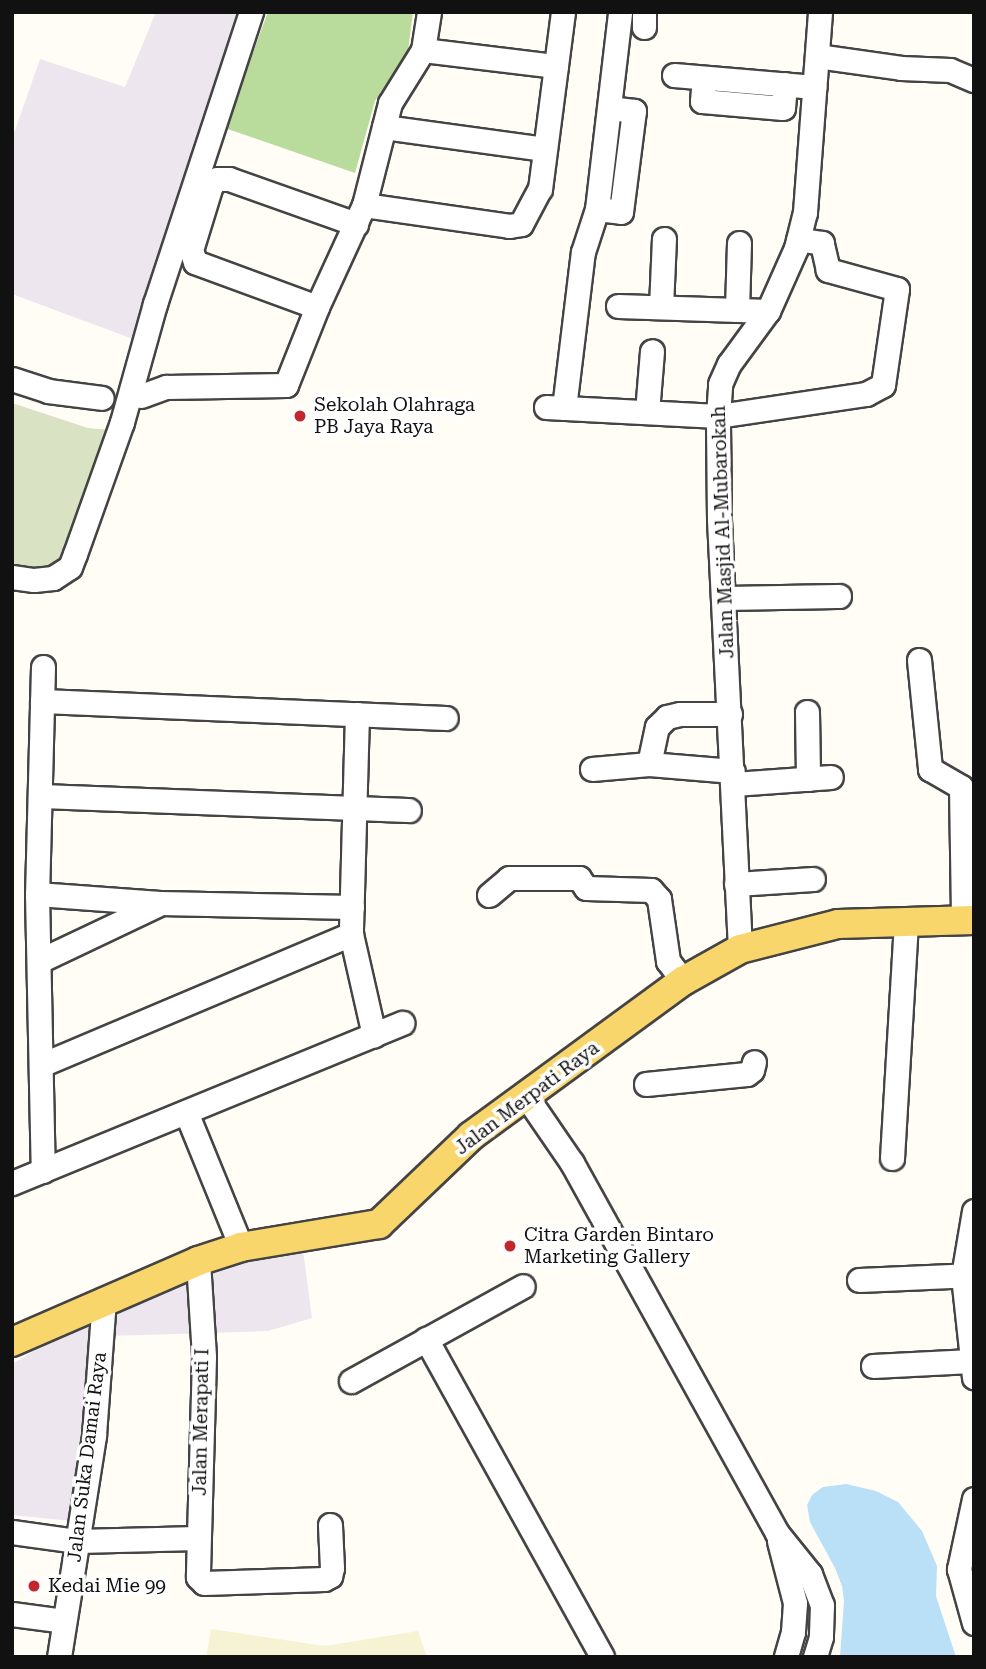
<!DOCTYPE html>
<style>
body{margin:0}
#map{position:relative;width:986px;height:1669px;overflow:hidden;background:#fffdf5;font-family:"Roboto Serif",serif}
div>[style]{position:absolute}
.industrial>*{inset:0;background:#eee6ef}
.farmland>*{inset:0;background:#f6f3d4}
.forest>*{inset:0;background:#b9dc9c}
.cemetery>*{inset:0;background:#d9e3c4}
.water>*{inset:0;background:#b9e0f7}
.roads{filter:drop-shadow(2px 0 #444) drop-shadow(-2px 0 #444) drop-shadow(0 2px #444) drop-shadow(0 -2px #444)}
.minor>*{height:23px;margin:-11.5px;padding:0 11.5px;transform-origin:11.5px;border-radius:11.5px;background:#fff}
.major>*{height:28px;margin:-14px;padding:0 14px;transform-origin:14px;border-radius:14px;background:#f9d66b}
.dots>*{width:19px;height:19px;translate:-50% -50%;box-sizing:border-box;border:4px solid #fff;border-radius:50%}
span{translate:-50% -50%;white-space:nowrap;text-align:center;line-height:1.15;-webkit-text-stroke:7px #fff;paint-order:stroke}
.poi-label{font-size:19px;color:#111}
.left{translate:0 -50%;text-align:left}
.street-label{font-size:19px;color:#111}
.frame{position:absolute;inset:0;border:14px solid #111;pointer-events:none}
</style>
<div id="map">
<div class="industrial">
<div style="clip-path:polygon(156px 12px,244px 12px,133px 339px,12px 294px,12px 139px,40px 59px,125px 87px)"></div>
<div style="clip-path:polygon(303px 1250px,312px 1318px,268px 1331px,108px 1336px,82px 1522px,12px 1515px,12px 1364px,109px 1306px,238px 1256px)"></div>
</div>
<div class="farmland">
<div style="clip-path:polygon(211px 1629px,325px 1646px,418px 1631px,427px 1657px,206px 1657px)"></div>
</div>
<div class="forest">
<div style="clip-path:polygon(268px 12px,413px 12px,408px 51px,375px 101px,355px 173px,225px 128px)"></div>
</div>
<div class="cemetery">
<div style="clip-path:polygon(12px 403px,88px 428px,111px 430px,67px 553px,58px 567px,34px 573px,12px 570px)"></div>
</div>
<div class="water">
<div style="clip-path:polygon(846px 1484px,876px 1491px,898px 1502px,922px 1531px,937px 1566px,936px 1596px,956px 1657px,840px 1657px,844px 1601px,842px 1586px,835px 1568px,810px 1522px,807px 1505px,812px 1495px,823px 1487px)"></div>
</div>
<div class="roads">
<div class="minor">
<div style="left:644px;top:12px;width:15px;rotate:90deg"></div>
<div style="left:423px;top:50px;width:134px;rotate:6.9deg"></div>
<div style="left:817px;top:56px;width:85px;rotate:8.1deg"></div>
<div style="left:901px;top:68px;width:49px;rotate:2.3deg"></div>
<div style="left:950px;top:70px;width:26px;rotate:23deg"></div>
<div style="left:674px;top:75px;width:141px;rotate:4.9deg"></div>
<div style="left:704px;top:78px;width:23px;rotate:95deg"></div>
<div style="left:702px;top:101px;width:81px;rotate:4.9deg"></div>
<div style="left:783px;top:108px;width:24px;rotate:-85deg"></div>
<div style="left:384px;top:127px;width:162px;rotate:7.8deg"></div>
<div style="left:364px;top:205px;width:147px;rotate:8.2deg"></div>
<div style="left:509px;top:226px;width:12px;rotate:-9deg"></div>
<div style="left:521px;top:224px;width:40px;rotate:-62deg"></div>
<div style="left:540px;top:189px;width:178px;rotate:-82.6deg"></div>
<div style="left:597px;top:209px;width:24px;rotate:7deg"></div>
<div style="left:621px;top:212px;width:102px;rotate:-82.7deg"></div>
<div style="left:634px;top:111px;width:25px;rotate:-173deg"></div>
<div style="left:618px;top:306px;width:150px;rotate:1.9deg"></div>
<div style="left:317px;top:307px;width:130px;rotate:-159.8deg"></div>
<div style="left:195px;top:262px;width:13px;rotate:-108deg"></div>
<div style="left:191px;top:250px;width:68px;rotate:-72.9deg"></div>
<div style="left:211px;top:185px;width:8px;rotate:-45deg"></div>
<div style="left:217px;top:179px;width:12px"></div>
<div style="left:229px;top:179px;width:135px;rotate:19.5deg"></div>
<div style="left:661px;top:307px;width:68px;rotate:-87.5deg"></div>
<div style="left:737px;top:310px;width:67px;rotate:-88.3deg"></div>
<div style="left:12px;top:379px;width:38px;rotate:18deg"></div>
<div style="left:48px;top:391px;width:54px;rotate:7.4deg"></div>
<div style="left:141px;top:396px;width:27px;rotate:-20deg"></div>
<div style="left:166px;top:387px;width:120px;rotate:-1deg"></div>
<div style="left:286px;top:385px;width:84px;rotate:-68.3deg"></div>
<div style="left:317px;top:307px;width:112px;rotate:-65.3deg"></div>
<div style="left:364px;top:205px;width:105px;rotate:-75.7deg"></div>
<div style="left:390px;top:103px;width:62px;rotate:-58.1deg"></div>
<div style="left:423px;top:50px;width:38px;rotate:-81deg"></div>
<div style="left:546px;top:407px;width:172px;rotate:3deg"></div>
<div style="left:718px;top:416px;width:150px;rotate:-8.5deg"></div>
<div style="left:866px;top:394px;width:19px;rotate:-28deg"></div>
<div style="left:883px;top:385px;width:97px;rotate:-81.7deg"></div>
<div style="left:897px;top:289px;width:72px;rotate:-164.6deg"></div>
<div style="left:828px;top:270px;width:28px;rotate:-103deg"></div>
<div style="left:822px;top:243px;width:24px;rotate:-171deg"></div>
<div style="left:564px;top:408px;width:157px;rotate:-83.1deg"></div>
<div style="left:583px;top:252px;width:45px;rotate:-72deg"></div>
<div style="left:597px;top:209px;width:198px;rotate:-83.3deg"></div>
<div style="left:647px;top:412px;width:61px;rotate:-85.3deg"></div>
<div style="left:12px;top:577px;width:22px;rotate:8deg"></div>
<div style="left:34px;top:580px;width:19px;rotate:-6deg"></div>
<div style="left:53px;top:578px;width:20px;rotate:-33deg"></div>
<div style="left:70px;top:567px;width:14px;rotate:-69deg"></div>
<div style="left:75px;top:554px;width:140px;rotate:-70.4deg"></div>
<div style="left:122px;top:422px;width:123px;rotate:-74.4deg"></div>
<div style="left:155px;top:304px;width:307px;rotate:-71.8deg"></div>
<div style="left:723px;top:598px;width:116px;rotate:-1deg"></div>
<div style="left:919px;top:660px;width:110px;rotate:84.2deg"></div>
<div style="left:930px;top:769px;width:36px;rotate:30deg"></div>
<div style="left:961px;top:787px;width:133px;rotate:89.1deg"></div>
<div style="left:43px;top:667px;width:227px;rotate:91.5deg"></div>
<div style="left:37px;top:894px;width:277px;rotate:88.8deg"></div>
<div style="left:42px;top:701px;width:404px;rotate:2.4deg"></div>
<div style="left:807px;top:712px;width:67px;rotate:89.1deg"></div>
<div style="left:357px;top:714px;width:220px;rotate:91.6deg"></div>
<div style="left:351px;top:934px;width:104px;rotate:77.2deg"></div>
<div style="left:649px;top:764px;width:84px;rotate:4.8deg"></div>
<div style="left:592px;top:769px;width:57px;rotate:-5deg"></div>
<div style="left:649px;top:764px;width:38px;rotate:-78deg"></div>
<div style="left:657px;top:727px;width:14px;rotate:-45deg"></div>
<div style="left:667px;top:717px;width:13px;rotate:-13deg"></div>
<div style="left:680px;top:714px;width:50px"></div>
<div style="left:734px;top:784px;width:97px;rotate:-4.1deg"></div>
<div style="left:40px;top:796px;width:369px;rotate:2.2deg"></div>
<div style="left:736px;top:884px;width:77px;rotate:-3.7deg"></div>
<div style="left:37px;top:894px;width:123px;rotate:4.2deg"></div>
<div style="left:160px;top:903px;width:192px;rotate:1.2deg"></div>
<div style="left:489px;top:895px;width:26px;rotate:-40deg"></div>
<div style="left:509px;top:878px;width:70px"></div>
<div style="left:579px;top:878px;width:12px;rotate:55deg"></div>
<div style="left:586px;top:888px;width:65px;rotate:1.8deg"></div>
<div style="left:651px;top:890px;width:12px;rotate:48deg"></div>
<div style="left:659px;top:899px;width:63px;rotate:81.7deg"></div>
<div style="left:668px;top:961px;width:25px;rotate:53deg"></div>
<div style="left:740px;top:949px;width:431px;rotate:-92.8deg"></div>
<div style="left:719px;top:519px;width:103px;rotate:-90.6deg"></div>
<div style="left:718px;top:416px;width:32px;rotate:-86deg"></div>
<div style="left:720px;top:384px;width:22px;rotate:-66deg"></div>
<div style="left:729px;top:364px;width:66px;rotate:-53.7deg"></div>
<div style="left:768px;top:311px;width:69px;rotate:-66deg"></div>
<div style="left:796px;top:248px;width:37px;rotate:-76deg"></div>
<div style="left:805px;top:212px;width:201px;rotate:-85.7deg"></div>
<div style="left:39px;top:961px;width:131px;rotate:-25.4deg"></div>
<div style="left:41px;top:1065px;width:337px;rotate:-22.9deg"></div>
<div style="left:646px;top:1084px;width:101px;rotate:-5.7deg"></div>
<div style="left:747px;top:1074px;width:6px;rotate:-39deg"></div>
<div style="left:752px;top:1070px;width:8px;rotate:-76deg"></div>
<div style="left:526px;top:1096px;width:81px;rotate:55.5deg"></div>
<div style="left:572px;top:1163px;width:423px;rotate:61deg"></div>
<div style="left:777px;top:1533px;width:53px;rotate:51.2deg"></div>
<div style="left:810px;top:1574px;width:33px;rotate:69deg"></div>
<div style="left:822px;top:1605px;width:32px;rotate:92deg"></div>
<div style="left:821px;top:1637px;width:21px;rotate:107deg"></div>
<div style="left:186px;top:1112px;width:146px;rotate:67.8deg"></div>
<div style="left:892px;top:1158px;width:238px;rotate:-86.6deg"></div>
<div style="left:12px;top:1183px;width:422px;rotate:-22.3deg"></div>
<div style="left:974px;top:1211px;width:66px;rotate:99.6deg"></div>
<div style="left:963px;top:1276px;width:102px;rotate:83.8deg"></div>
<div style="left:198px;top:1261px;width:96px;rotate:86.4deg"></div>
<div style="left:204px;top:1357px;width:220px;rotate:91.6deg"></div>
<div style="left:198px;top:1577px;width:8px;rotate:45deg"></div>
<div style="left:204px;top:1583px;width:120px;rotate:-1.9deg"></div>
<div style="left:324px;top:1579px;width:7px;rotate:-27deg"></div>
<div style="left:330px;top:1576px;width:8px;rotate:-76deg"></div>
<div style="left:332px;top:1568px;width:43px;rotate:-92.7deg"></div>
<div style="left:859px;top:1280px;width:115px;rotate:-2.5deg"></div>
<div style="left:426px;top:1339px;width:363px;rotate:61deg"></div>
<div style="left:873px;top:1366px;width:98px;rotate:-2.9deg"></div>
<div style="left:351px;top:1381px;width:196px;rotate:-28.9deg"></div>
<div style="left:974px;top:1499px;width:72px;rotate:102.1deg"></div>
<div style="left:959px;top:1569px;width:56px;rotate:74.5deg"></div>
<div style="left:12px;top:1532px;width:66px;rotate:7.9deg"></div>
<div style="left:77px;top:1541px;width:121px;rotate:-1.4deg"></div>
<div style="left:779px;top:1541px;width:64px;rotate:75.5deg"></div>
<div style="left:795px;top:1603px;width:29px;rotate:94deg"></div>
<div style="left:793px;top:1632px;width:26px;rotate:106deg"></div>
<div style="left:12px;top:1614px;width:52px;rotate:7.7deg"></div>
<div style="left:59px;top:1657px;width:225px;rotate:-81deg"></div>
<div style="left:94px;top:1435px;width:136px;rotate:-85.8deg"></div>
</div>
<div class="major">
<div style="left:12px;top:1342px;width:203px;rotate:-23.5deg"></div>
<div style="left:198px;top:1261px;width:45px;rotate:-18deg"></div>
<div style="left:241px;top:1247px;width:140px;rotate:-9.5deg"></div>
<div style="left:379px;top:1224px;width:127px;rotate:-43.7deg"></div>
<div style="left:471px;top:1136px;width:263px;rotate:-36.2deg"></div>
<div style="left:683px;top:981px;width:65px;rotate:-29.3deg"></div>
<div style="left:740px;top:949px;width:101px;rotate:-14.3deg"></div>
<div style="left:838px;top:924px;width:136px;rotate:-1.7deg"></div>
</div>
</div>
<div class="dots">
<div style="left:300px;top:416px;background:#c4262e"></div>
<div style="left:510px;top:1246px;background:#c4262e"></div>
<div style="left:34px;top:1586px;background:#c4262e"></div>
</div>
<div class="poi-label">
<span class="left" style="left:314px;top:416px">Sekolah Olahraga<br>PB Jaya Raya</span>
<span class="left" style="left:524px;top:1246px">Citra Garden Bintaro<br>Marketing Gallery</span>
<span class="left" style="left:48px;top:1586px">Kedai Mie 99</span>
</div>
<div class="street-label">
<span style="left:723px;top:532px;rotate:-92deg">Jalan Masjid Al-Mubarokah</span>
<span style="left:527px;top:1098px;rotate:-37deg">Jalan Merpati Raya</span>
<span style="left:201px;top:1422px;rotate:-89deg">Jalan Merapati I</span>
<span style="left:87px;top:1457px;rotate:-83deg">Jalan Suka Damai Raya</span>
</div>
<div class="frame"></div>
</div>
